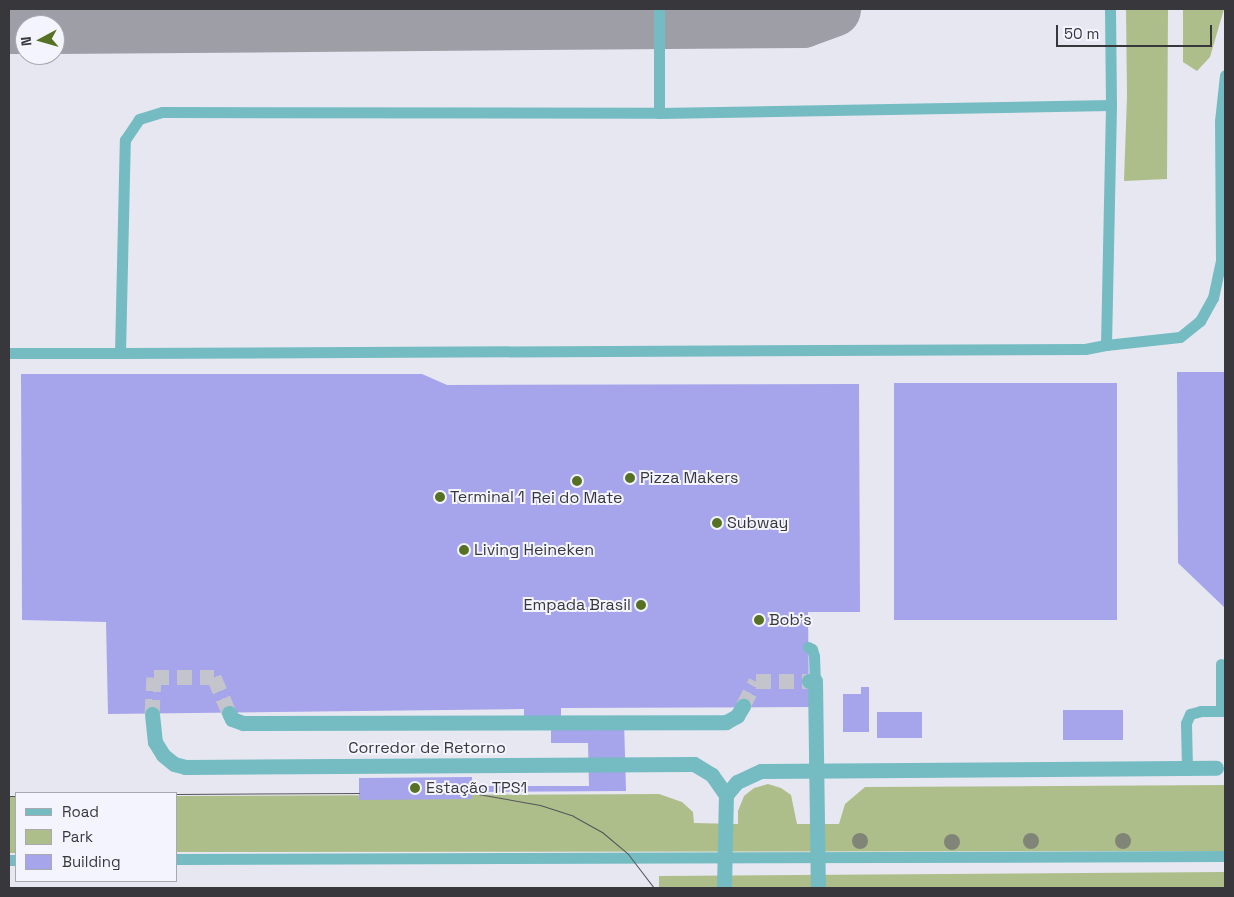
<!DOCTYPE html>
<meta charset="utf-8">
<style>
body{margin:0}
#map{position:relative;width:1234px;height:897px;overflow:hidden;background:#e7e7f1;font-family:"Space Grotesk",sans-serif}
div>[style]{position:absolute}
.green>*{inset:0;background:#aebe8a;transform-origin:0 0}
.taxiway>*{height:56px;margin:-28px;padding:0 28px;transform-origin:28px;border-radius:28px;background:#9e9ea6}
.building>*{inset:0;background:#a6a4eb;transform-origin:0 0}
.minor-tunnel>*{height:15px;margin-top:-7.5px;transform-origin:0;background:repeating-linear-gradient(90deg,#c4c4cd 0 15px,transparent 0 23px)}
.service>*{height:11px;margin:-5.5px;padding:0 5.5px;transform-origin:5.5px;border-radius:5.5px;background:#74bcc2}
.minor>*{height:15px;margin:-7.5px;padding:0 7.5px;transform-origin:7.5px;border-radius:7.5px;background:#74bcc2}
.tram>*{height:1px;margin:-0.5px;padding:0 0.5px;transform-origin:0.5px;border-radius:0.5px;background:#55555a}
.trees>*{width:16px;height:16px;margin:-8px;border-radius:50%;background:#808577}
.dots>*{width:14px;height:14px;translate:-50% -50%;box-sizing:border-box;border:2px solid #f4f4fe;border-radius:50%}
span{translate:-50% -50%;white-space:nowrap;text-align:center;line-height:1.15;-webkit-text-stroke:4px #f4f4fe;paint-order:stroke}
.poi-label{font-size:16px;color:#38383c}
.left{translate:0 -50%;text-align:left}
.right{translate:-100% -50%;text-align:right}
.street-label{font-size:16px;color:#38383c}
.frame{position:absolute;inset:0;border:10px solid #38383c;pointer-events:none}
.legend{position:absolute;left:15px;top:792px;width:162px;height:90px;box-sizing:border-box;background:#f4f4fe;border:1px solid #a9a9b0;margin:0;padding:6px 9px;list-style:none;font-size:15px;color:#38383c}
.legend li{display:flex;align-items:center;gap:10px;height:25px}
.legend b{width:25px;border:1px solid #a9a9b0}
.north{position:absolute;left:15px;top:15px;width:50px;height:50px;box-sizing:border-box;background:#f4f4fe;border:1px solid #a9a9b0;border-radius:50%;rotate:264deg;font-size:14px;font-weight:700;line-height:20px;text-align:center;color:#38383c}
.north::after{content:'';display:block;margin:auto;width:18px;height:22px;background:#577124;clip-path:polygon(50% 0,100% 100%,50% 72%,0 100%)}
.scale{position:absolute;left:1056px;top:25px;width:156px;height:22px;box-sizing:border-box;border:2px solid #38383c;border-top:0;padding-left:6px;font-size:15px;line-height:18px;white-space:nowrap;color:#38383c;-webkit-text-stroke:4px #f4f4fe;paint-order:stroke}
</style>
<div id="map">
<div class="green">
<div style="clip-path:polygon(1126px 9px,1168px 9px,1167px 179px,1124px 181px,1127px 96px)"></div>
<div style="clip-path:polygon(1183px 9px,1224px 9px,1210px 57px,1197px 71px,1183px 62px)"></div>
<div style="clip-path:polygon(768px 784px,781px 788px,791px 795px,797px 824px,839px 824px,845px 804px,865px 787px,1225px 785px,1225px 851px,176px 852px,176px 796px,659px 794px,682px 802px,693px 812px,694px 823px,738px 824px,738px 811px,744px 796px,754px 788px)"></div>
<div style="left:9px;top:796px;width:7px;height:57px"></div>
<div style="clip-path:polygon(1225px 872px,1225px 888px,659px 888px,659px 876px)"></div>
</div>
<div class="taxiway">
<div style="left:9px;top:26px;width:16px"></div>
<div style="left:55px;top:26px;width:748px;rotate:-0.46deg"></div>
<div style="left:803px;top:20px;width:32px;rotate:-20deg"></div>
</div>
<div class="building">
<div style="clip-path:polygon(1177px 372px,1225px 372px,1225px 608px,1178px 563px)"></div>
<div style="clip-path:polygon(21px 374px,422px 374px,447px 385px,859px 384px,860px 612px,808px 612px,809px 707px,561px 708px,561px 723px,624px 720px,626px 791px,472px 792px,472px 799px,359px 800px,359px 778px,472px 777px,472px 786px,589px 786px,588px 743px,551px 743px,551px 724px,524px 725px,524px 709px,108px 714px,106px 622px,22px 620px)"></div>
<div style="left:894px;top:383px;width:223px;height:237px"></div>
<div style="clip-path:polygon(861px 687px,869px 687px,869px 732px,843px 732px,843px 694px,861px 694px)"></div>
<div style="left:1063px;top:710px;width:60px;height:30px"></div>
<div style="left:877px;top:712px;width:45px;height:26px"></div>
</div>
<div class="minor-tunnel">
<div style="left:743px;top:706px;width:28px;rotate:-63deg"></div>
<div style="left:756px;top:681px;width:53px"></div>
<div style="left:152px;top:714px;width:37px;rotate:-87deg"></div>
<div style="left:154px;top:677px;width:60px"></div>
<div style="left:214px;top:677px;width:39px;rotate:67deg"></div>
</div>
<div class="service">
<div style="left:659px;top:113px;width:104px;rotate:-90deg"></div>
<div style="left:1106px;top:345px;width:74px;rotate:-6.2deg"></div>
<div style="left:1180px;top:337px;width:26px;rotate:-39deg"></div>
<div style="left:1200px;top:321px;width:26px;rotate:-61deg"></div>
<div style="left:1213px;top:298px;width:38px;rotate:-78deg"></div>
<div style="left:1221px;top:261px;width:140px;rotate:-90.4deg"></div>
<div style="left:1220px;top:121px;width:46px;rotate:-83.8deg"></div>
<div style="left:9px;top:353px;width:111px"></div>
<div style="left:120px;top:353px;width:213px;rotate:-88.7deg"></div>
<div style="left:125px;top:140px;width:25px;rotate:-56deg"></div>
<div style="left:139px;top:119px;width:24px;rotate:-17deg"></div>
<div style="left:162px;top:112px;width:497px;rotate:0.1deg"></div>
<div style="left:659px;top:113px;width:452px;rotate:-1deg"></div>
<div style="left:120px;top:353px;width:965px;rotate:-0.24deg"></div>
<div style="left:1085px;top:349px;width:21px;rotate:-11deg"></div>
<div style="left:1106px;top:345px;width:240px;rotate:-88.8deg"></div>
<div style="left:1111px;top:105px;width:96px;rotate:-90.6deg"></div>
<div style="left:808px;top:647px;width:4px;rotate:27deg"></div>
<div style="left:812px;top:649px;width:7px;rotate:74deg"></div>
<div style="left:814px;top:656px;width:25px;rotate:88deg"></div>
<div style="left:1221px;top:664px;width:47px;rotate:90deg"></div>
<div style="left:1187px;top:768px;width:45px;rotate:-91.3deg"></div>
<div style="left:1186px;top:723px;width:10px;rotate:-66deg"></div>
<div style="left:1190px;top:714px;width:11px;rotate:-15deg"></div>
<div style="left:1201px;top:711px;width:24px"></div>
<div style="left:176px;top:859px;width:1049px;rotate:-0.16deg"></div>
<div style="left:9px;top:860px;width:7px"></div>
</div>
<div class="minor">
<div style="left:809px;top:681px;width:6px"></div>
<div style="left:815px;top:681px;width:207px;rotate:89.2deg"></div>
<div style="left:229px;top:713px;width:7px;rotate:63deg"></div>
<div style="left:232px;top:719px;width:12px;rotate:20deg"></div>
<div style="left:243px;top:723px;width:483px;rotate:-0.1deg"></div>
<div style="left:726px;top:722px;width:13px;rotate:-29deg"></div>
<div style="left:737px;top:716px;width:12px;rotate:-59deg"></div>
<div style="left:152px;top:714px;width:28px;rotate:84deg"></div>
<div style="left:155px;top:742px;width:15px;rotate:58deg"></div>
<div style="left:163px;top:755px;width:14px;rotate:39deg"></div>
<div style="left:174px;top:764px;width:11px;rotate:15deg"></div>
<div style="left:185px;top:767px;width:509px;rotate:-0.34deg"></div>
<div style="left:694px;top:764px;width:21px;rotate:31deg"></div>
<div style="left:712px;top:775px;width:24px;rotate:55deg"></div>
<div style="left:724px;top:888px;width:93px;rotate:-88.8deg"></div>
<div style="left:726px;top:795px;width:17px;rotate:-50deg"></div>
<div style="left:737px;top:782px;width:26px;rotate:-25deg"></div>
<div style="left:761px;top:771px;width:455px;rotate:-0.4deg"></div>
</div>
<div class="tram">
<div style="left:472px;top:793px;width:69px;rotate:10deg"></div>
<div style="left:540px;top:805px;width:35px;rotate:18deg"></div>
<div style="left:573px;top:816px;width:33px;rotate:29deg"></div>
<div style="left:602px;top:832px;width:34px;rotate:40deg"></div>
<div style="left:628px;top:854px;width:43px;rotate:52.6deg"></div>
<div style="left:176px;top:794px;width:183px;rotate:-0.3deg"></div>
<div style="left:9px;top:796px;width:7px"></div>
</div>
<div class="trees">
<div style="left:860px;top:841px"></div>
<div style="left:1031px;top:841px"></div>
<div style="left:1123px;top:841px"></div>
<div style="left:952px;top:842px"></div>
</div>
<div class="dots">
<div style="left:630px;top:478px;background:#577124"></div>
<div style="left:577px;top:481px;background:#577124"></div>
<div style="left:440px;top:497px;background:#577124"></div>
<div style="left:717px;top:523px;background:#577124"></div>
<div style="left:464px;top:550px;background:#577124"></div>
<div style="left:641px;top:605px;background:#577124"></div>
<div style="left:759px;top:620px;background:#577124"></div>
<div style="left:415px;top:788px;background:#577124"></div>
</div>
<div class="poi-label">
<span class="left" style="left:640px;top:478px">Pizza Makers</span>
<span class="left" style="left:450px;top:497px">Terminal 1</span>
<span style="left:577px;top:498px">Rei do Mate</span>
<span class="left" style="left:727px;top:523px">Subway</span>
<span class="left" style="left:474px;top:550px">Living Heineken</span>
<span class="right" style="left:631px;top:605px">Empada Brasil</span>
<span class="left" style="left:769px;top:620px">Bob's</span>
<span class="left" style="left:426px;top:788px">Estação TPS1</span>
</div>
<div class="street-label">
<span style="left:427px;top:748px">Corredor de Retorno</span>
</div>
<div class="frame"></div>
<ul class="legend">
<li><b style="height:6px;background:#74bcc2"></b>Road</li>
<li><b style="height:14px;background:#aebe8a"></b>Park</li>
<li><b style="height:14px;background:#a6a4eb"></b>Building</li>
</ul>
<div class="north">N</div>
<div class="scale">50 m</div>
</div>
